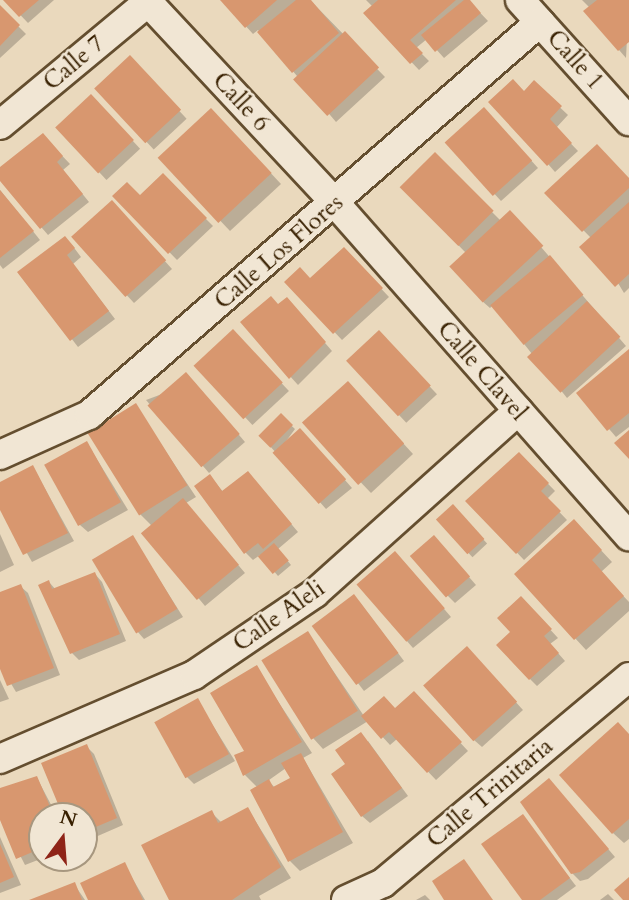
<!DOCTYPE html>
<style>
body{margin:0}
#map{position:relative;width:629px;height:900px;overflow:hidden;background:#ead9bd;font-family:Cardo,serif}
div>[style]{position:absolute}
.shadow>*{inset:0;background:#0003;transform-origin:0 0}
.building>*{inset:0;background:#d8976f;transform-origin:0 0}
.roads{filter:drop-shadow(2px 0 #644e2f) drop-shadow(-2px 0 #644e2f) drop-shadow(0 2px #644e2f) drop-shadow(0 -2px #644e2f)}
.minor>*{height:28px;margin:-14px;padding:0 14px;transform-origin:14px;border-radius:14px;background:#f1e6d4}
span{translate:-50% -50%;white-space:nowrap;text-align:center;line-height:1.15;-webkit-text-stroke:5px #f1e6d4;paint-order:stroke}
.street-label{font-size:24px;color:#382000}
.north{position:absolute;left:28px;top:802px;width:70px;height:70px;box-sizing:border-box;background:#f1e6d4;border:2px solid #a7977f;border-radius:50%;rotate:16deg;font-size:19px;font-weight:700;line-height:28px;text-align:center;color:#382000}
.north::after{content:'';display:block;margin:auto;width:24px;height:32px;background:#8f2418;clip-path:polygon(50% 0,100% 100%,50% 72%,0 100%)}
</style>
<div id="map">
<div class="shadow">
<div style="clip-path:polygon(6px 0,54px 0,28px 23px)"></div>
<div style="clip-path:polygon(222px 0,310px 0,385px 77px,336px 122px,258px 30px,253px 34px)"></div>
<div style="clip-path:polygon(366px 0,468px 0,488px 21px,444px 58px,427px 39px,416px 48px,429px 61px,419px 70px,365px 13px,373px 7px)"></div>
<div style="clip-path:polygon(582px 0,629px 0,626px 58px,586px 12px,590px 8px)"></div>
<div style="clip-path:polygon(0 8px,26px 34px,0 58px)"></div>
<div style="left:130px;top:58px;width:83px;height:45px;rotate:47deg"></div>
<div style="clip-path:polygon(534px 83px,568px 115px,556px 128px,578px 151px,555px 172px,548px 164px,525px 94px)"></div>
<div style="left:91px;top:96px;width:72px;height:46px;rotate:47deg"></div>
<div style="clip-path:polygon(491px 116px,538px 168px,501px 201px,447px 142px)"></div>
<div style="clip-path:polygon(222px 121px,281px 184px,230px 231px,161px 158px)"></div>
<div style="clip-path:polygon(50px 143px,70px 164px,63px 170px,89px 202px,48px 235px,0 179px,0 169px)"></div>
<div style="clip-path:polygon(435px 155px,500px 220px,517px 219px,626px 346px,567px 398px,493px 305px,490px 308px,482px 301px,465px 252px,402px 187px)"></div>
<div style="clip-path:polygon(163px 176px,213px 226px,177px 260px,115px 196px,140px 198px)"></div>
<div style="clip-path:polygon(629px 180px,629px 288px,624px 293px,591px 238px,547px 193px)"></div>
<div style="clip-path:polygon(0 190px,40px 240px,3px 269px,0 265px)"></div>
<div style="clip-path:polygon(119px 210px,172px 269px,134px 303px,73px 237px)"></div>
<div style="clip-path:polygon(72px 245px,81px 257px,73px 264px,115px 319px,78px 347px,20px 272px)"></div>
<div style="clip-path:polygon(344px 249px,389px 297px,342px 340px,287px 282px,310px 280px)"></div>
<div style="clip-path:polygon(278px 306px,294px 307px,332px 351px,298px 385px,242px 323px)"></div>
<div style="left:233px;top:331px;width:82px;height:50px;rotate:47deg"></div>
<div style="left:379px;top:332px;width:85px;height:42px;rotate:47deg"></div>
<div style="clip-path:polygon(629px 351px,629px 427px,616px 437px,578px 393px)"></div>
<div style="clip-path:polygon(194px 382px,245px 442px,209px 473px,146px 400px)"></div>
<div style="clip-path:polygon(358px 394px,413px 454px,371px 493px,304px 423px)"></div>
<div style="clip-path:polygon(135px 405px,196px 497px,186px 503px,245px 573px,205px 606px,144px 533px,152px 526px,140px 514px)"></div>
<div style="clip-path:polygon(281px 416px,295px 429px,284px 444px,308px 438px,352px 488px,326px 509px,261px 436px)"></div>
<div style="clip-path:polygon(87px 443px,128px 510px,88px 532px,80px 525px)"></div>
<div style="clip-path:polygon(519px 454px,555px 491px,547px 499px,567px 520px,524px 560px,468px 501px)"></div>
<div style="clip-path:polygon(33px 467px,74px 541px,32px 562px,0 506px,0 484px)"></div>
<div style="clip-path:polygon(210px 476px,224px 493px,255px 481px,298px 532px,278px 549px,291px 565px,278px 576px,260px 555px,253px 560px,246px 553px,196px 486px)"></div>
<div style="left:453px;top:507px;width:50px;height:20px;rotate:47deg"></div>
<div style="clip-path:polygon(584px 532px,612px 562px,601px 572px,629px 602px,629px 611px,586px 650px,516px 574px)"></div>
<div style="clip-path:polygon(0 534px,14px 565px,0 572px)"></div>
<div style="clip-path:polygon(133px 538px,183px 617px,144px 639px,137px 631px)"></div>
<div style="clip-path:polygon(441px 545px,476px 585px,455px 603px,447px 595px)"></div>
<div style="clip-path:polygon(403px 561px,451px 617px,413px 648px,406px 640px)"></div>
<div style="clip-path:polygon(95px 574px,102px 582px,126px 641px,79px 660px,72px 653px,49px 582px,56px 590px)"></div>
<div style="clip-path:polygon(20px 586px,28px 593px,60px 675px,16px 692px,0 665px,0 594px)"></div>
<div style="clip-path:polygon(521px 598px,558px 638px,550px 644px,565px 661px,537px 686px,530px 679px,513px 632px)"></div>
<div style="clip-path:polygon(361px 604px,404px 661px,364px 691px,314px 626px)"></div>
<div style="clip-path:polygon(308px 634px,364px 716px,396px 710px,414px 693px,468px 751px,436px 780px,397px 739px,390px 745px,368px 721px,323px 749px,313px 738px)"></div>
<div style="clip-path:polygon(474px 656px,523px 710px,482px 747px,474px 740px)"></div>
<div style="clip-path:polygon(evenodd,256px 668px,312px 753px,303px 758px,353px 843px,300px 871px,290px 861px,258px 788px,245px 775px,256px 668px,286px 768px,292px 779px,275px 788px,269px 781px,262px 785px,286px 768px)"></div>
<div style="clip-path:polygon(0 680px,9px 699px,0 702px)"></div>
<div style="clip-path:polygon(197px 700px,235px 761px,194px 784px,187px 777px)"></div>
<div style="clip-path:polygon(629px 735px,629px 839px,624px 843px,613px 833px)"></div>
<div style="clip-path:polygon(368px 741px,408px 796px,370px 823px,362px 816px,347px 764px)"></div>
<div style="clip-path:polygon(86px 746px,94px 754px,123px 825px,84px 842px,84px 816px,65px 816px,43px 764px)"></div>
<div style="clip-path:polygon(37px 778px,57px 816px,42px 816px,43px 858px,25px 865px,0 816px,0 791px)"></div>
<div style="clip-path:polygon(556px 788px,615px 857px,588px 879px,580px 881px,572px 873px)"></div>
<div style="clip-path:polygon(248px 809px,291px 878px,259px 896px,261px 900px,171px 900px,211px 812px,222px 823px)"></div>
<div style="clip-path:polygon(522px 816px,576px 886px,557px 900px,524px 900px)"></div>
<div style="clip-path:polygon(0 837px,21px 885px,0 893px)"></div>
<div style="clip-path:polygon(124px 864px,145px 900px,90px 900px)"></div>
<div style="clip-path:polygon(74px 884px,85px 900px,34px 900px)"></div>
<div style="clip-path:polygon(608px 894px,614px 900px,600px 900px)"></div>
<div style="clip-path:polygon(425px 895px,430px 900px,416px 900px)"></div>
</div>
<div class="building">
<div style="clip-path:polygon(3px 0,39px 0,19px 17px)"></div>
<div style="clip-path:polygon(220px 0,277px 0,245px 28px)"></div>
<div style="clip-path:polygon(296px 0,311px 0,339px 33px,292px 73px,257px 32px)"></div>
<div style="clip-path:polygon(378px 0,456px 0,410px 40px,423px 53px,410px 64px,363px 13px)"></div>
<div style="clip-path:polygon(464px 0,470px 0,481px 13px,435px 52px,421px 35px)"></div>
<div style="clip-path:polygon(597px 0,629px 0,629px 42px,618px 51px,583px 11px)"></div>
<div style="clip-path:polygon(0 5px,20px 25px,0 46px)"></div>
<div style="left:345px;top:31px;width:50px;height:71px;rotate:47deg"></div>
<div style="left:130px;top:55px;width:75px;height:49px;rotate:47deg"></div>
<div style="clip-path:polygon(513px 79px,524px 91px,534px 80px,562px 106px,550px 119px,572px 143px,547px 166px,488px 102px)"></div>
<div style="left:91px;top:94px;width:63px;height:49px;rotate:47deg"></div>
<div style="left:484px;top:107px;width:72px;height:53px;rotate:48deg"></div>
<div style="left:211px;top:108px;width:89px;height:73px;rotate:47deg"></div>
<div style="clip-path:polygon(43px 133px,63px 156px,57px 162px,83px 194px,40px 229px,0 181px,0 167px)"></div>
<div style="clip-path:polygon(597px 144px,629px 178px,629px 188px,582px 232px,544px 193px)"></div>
<div style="left:435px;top:152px;width:83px;height:50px;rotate:45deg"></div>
<div style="clip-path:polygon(163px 173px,207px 218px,168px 254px,112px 196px,127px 182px,140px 195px)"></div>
<div style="clip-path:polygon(0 190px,34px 231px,0 258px)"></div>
<div style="left:112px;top:200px;width:81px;height:55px;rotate:48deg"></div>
<div style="clip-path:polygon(629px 202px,629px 274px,615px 287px,579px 247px)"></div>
<div style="left:510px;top:210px;width:49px;height:83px;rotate:47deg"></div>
<div style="clip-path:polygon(65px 236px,75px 248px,67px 255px,109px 311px,70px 341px,17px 272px)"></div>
<div style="clip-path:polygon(344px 247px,383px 288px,333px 334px,284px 282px,300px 267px,310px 278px)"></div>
<div style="left:550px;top:255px;width:52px;height:78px;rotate:50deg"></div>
<div style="clip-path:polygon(271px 296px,278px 304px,287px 297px,326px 342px,289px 379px,240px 322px)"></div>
<div style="left:587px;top:301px;width:49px;height:82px;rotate:47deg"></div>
<div style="left:233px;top:329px;width:73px;height:54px;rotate:47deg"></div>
<div style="left:379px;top:330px;width:76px;height:45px;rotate:47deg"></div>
<div style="clip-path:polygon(629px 349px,629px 413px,607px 431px,576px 393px)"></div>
<div style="left:186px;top:372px;width:82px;height:51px;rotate:49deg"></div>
<div style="left:348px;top:381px;width:84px;height:62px;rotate:48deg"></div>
<div style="left:136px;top:403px;width:97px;height:57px;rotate:58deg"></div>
<div style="left:281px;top:413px;width:17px;height:32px;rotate:45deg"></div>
<div style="left:300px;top:428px;width:69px;height:37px;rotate:48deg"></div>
<div style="clip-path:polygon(629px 430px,629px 459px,614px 443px)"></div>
<div style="left:87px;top:441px;width:70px;height:49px;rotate:61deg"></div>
<div style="clip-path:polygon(519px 452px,549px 483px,541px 491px,561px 511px,516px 554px,465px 501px)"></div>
<div style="clip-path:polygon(33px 465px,68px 533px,23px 555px,0 510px,0 482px)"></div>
<div style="clip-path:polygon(248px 471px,292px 524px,263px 549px,258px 543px,244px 554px,194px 486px,210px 474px,222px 491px)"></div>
<div style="left:183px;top:498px;width:87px;height:55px;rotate:50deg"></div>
<div style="left:453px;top:504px;width:47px;height:23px;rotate:48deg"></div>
<div style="clip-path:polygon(574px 519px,602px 550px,592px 560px,624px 596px,574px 640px,514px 574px)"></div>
<div style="left:133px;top:535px;width:86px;height:48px;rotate:59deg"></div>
<div style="left:434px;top:535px;width:55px;height:32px;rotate:49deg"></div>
<div style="left:274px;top:543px;width:23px;height:21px;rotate:50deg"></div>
<div style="left:395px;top:551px;width:76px;height:51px;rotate:49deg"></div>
<div style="clip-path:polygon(95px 572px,120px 634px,70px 654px,38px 585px,49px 580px,52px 589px)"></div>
<div style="clip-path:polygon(21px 584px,54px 668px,7px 686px,0 669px,0 592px)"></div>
<div style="left:354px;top:594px;width:74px;height:53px;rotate:53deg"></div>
<div style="clip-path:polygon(521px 596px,552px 629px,544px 636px,559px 653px,529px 680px,496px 645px,510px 632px,497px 618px)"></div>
<div style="left:308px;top:631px;width:94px;height:55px;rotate:58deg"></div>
<div style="left:467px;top:646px;width:75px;height:59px;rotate:48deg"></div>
<div style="clip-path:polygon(257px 665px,302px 742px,243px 776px,234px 755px,244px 751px,210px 693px)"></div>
<div style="clip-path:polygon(414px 691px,462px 742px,427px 773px,389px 732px,381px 739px,361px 716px,384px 696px,395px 708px)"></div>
<div style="left:198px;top:698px;width:64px;height:50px;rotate:61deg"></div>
<div style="clip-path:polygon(618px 722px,629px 734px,629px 819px,612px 834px,559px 775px)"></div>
<div style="clip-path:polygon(361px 732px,402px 788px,361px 817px,331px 774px,345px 764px,335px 750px)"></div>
<div style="clip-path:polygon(87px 744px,117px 818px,84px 832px,84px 816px,63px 816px,41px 763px)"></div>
<div style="clip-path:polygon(301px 753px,343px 832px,288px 862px,250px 790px,269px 779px,273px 787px,290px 778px,281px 763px)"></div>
<div style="clip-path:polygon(37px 776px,54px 816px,42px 816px,42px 848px,16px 859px,0 820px,0 788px)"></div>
<div style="clip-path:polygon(549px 778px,609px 849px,580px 872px,571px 874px,520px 802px)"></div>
<div style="clip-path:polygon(248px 807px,281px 867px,232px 900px,169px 900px,141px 845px,212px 810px,218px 823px)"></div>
<div style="clip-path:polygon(523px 814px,570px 878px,540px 900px,522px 900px,481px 844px)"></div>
<div style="clip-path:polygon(0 844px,14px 877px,0 883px)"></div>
<div style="clip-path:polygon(464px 859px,493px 900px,444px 900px,432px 881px)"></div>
<div style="clip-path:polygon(125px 862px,143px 900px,88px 900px,80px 883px)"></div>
<div style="clip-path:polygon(629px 877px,629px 900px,623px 900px,614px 890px)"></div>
<div style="clip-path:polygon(75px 882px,82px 900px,29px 900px)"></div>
</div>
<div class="roads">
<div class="minor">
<div style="left:146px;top:0;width:279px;rotate:47deg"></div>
<div style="left:336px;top:204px;width:443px;rotate:48.6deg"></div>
<div style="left:520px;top:0;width:163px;rotate:48deg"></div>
<div style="left:0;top:125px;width:192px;rotate:-39.7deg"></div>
<div style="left:0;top:455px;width:98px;rotate:-24.2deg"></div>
<div style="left:89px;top:415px;width:598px;rotate:-41.07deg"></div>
<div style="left:0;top:759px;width:211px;rotate:-23.4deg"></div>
<div style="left:194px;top:675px;width:146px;rotate:-34.1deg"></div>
<div style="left:315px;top:593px;width:273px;rotate:-41.9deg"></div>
<div style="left:346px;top:900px;width:41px;rotate:-24.7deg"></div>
<div style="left:383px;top:883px;width:321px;rotate:-39.9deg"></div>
</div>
</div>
<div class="street-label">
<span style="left:575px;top:60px;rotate:48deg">Calle 1</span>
<span style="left:74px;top:63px;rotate:-40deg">Calle 7</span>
<span style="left:241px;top:102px;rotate:47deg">Calle 6</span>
<span style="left:279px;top:252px;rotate:-41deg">Calle Los Flores</span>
<span style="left:482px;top:371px;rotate:49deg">Calle Clavel</span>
<span style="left:279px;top:616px;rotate:-35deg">Calle Aleli</span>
<span style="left:490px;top:793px;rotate:-40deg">Calle Trinitaria</span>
</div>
<div class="north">N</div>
</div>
